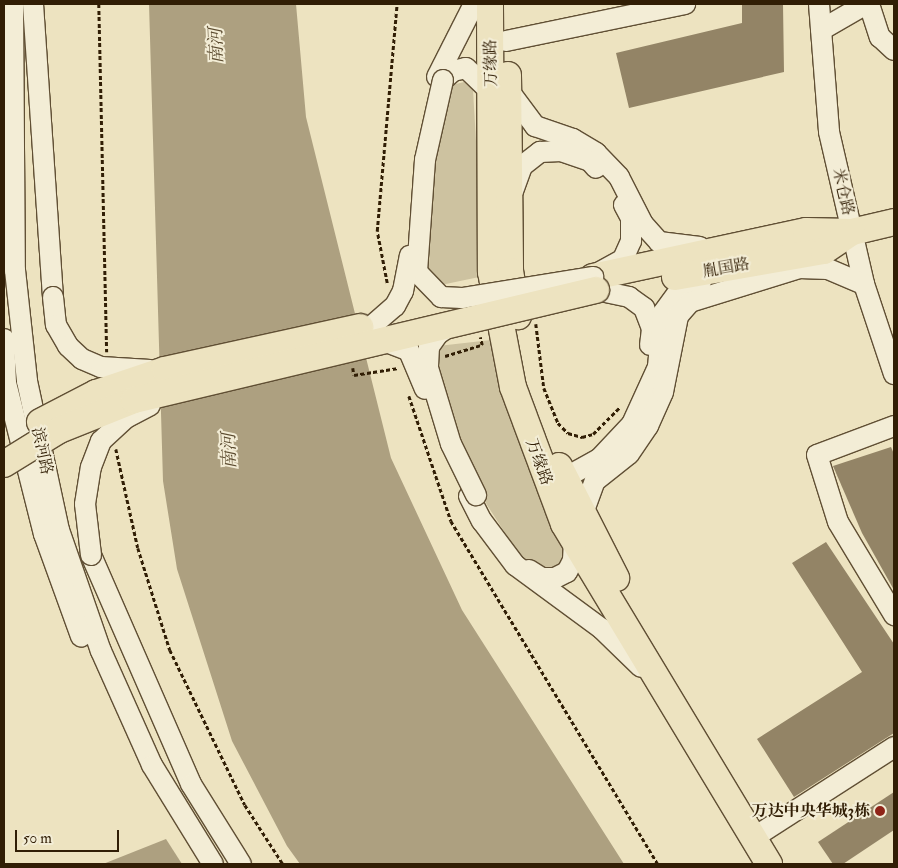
<!DOCTYPE html>
<meta charset="utf-8">
<style>
body{margin:0}
#map{position:relative;width:898px;height:868px;overflow:hidden;background:#ede3c0;font-family:"IM FELL Double Pica","Noto Serif SC",serif}
div>[style]{position:absolute}
.green>*{inset:0;background:#cdc2a0}
.water>*{inset:0;background:#ada080}
.building>*{inset:0;background:#938466}
.path>*{height:2.5px;margin-top:-1.25px;transform-origin:0;background:repeating-linear-gradient(90deg,#311e05 0 4px,transparent 0 6.5px)}
.roads{filter:drop-shadow(1px 0 #604f34) drop-shadow(-1px 0 #604f34) drop-shadow(0 1px #604f34) drop-shadow(0 -1px #604f34)}
.minor>*{height:20px;margin:-10px;padding:0 10px;transform-origin:10px;border-radius:10px;background:#f3edd6}
.major>*{height:26px;margin:-13px;padding:0 13px;transform-origin:13px;border-radius:13px;background:#ede3c0}
.bridges{filter:drop-shadow(1px 0 #604f34) drop-shadow(-1px 0 #604f34) drop-shadow(0 1px #604f34) drop-shadow(0 -1px #604f34)}
.minor-bridge>*{height:20px;margin:-10px;padding:0 10px;transform-origin:10px;border-radius:10px;background:#f3edd6}
.major-bridge>*{height:26px;margin:-13px;padding:0 13px;transform-origin:13px;border-radius:13px;background:#ede3c0}
.dots>*{width:14px;height:14px;translate:-50% -50%;box-sizing:border-box;border:2px solid #f3edd6;border-radius:50%}
span{translate:-50% -50%;white-space:nowrap;text-align:center;line-height:1.15;-webkit-text-stroke:4px #f3edd6;paint-order:stroke}
.street-label{font-size:16px;color:#311e05}
.poi-label{font-size:16px;color:#311e05;font-weight:700}
.right{translate:-100% -50%;text-align:right}
.water-label{font-size:18px;color:#5c4c30;font-style:italic}
.frame{position:absolute;inset:0;border:5px solid #311e05;pointer-events:none}
.scale{position:absolute;left:15px;top:830px;width:104px;height:22px;box-sizing:border-box;border:2px solid #311e05;border-top:0;padding-left:6px;font-size:15px;line-height:18px;white-space:nowrap;color:#311e05;-webkit-text-stroke:4px #f3edd6;paint-order:stroke}
</style>
<div id="map">
<div class="green">
<div style="clip-path:polygon(464px 82px,473px 90px,484px 276px,441px 285px,429px 269px,431px 185px,447px 97px,452px 85px)"></div>
<div style="clip-path:polygon(491px 340px,524px 456px,565px 547px,565px 562px,555px 571px,540px 573px,520px 556px,487px 505px,455px 439px,437px 376px,438px 346px)"></div>
</div>
<div class="water">
<div style="clip-path:polygon(149px 4px,296px 4px,306px 117px,391px 458px,462px 610px,624px 864px,300px 864px,287px 846px,232px 741px,177px 569px,163px 481px)"></div>
<div style="clip-path:polygon(166px 839px,182px 864px,103px 864px)"></div>
</div>
<div class="building">
<div style="clip-path:polygon(742px 4px,783px 4px,784px 72px,629px 108px,616px 53px,742px 23px)"></div>
<div style="clip-path:polygon(891px 447px,894px 454px,894px 590px,862px 533px,833px 466px)"></div>
<div style="clip-path:polygon(826px 542px,894px 644px,894px 733px,794px 797px,757px 739px,862px 672px,792px 563px)"></div>
<div style="clip-path:polygon(894px 792px,894px 830px,843px 864px,833px 864px,818px 842px)"></div>
</div>
<div class="path">
<div style="left:99px;top:4px;width:348px;rotate:88.7deg"></div>
<div style="left:387px;top:283px;width:53px;rotate:-100.9deg"></div>
<div style="left:377px;top:231px;width:228px;rotate:-85deg"></div>
<div style="left:536px;top:324px;width:64px;rotate:82.9deg"></div>
<div style="left:544px;top:388px;width:38px;rotate:68deg"></div>
<div style="left:558px;top:423px;width:14px;rotate:45deg"></div>
<div style="left:568px;top:433px;width:15px;rotate:16deg"></div>
<div style="left:582px;top:437px;width:11px;rotate:-15deg"></div>
<div style="left:593px;top:434px;width:37px;rotate:-45deg"></div>
<div style="left:445px;top:356px;width:39px;rotate:-17deg"></div>
<div style="left:482px;top:345px;width:8px;rotate:-104deg"></div>
<div style="left:353px;top:368px;width:7px;rotate:82deg"></div>
<div style="left:354px;top:375px;width:45px;rotate:-9deg"></div>
<div style="left:409px;top:396px;width:132px;rotate:71.4deg"></div>
<div style="left:451px;top:521px;width:401px;rotate:58.9deg"></div>
<div style="left:116px;top:449px;width:101px;rotate:77.5deg"></div>
<div style="left:138px;top:548px;width:107px;rotate:72.6deg"></div>
<div style="left:170px;top:650px;width:172px;rotate:64.2deg"></div>
<div style="left:245px;top:805px;width:70px;rotate:57.2deg"></div>
</div>
<div class="roads">
<div class="minor">
<div style="left:13px;top:4px;width:266px;rotate:89.6deg"></div>
<div style="left:15px;top:270px;width:112px;rotate:83.8deg"></div>
<div style="left:27px;top:381px;width:152px;rotate:77.9deg"></div>
<div style="left:59px;top:530px;width:128px;rotate:70.9deg"></div>
<div style="left:101px;top:651px;width:125px;rotate:65.9deg"></div>
<div style="left:152px;top:765px;width:116px;rotate:58.4deg"></div>
<div style="left:33px;top:4px;width:294px;rotate:86.1deg"></div>
<div style="left:819px;top:4px;width:128px;rotate:85.5deg"></div>
<div style="left:829px;top:132px;width:156px;rotate:77deg"></div>
<div style="left:864px;top:284px;width:95px;rotate:71.6deg"></div>
<div style="left:869px;top:4px;width:35px;rotate:72deg"></div>
<div style="left:880px;top:37px;width:19px;rotate:43deg"></div>
<div style="left:821px;top:30px;width:52px;rotate:-30deg"></div>
<div style="left:506px;top:41px;width:183px;rotate:-11.7deg"></div>
<div style="left:437px;top:77px;width:82px;rotate:-63.1deg"></div>
<div style="left:443px;top:80px;width:13px;rotate:-42deg"></div>
<div style="left:453px;top:71px;width:13px;rotate:-13deg"></div>
<div style="left:466px;top:68px;width:35px;rotate:44deg"></div>
<div style="left:509px;top:91px;width:44px;rotate:53.4deg"></div>
<div style="left:535px;top:126px;width:40px;rotate:18.9deg"></div>
<div style="left:573px;top:139px;width:27px;rotate:31deg"></div>
<div style="left:596px;top:153px;width:33px;rotate:46deg"></div>
<div style="left:619px;top:177px;width:53px;rotate:62.9deg"></div>
<div style="left:643px;top:224px;width:24px;rotate:48deg"></div>
<div style="left:659px;top:242px;width:41px;rotate:7deg"></div>
<div style="left:513px;top:191px;width:27px;rotate:-70deg"></div>
<div style="left:522px;top:166px;width:23px;rotate:-38deg"></div>
<div style="left:540px;top:152px;width:21px;rotate:-3deg"></div>
<div style="left:561px;top:151px;width:31px;rotate:19deg"></div>
<div style="left:590px;top:161px;width:9px;rotate:49deg"></div>
<div style="left:600px;top:272px;width:26px;rotate:-29deg"></div>
<div style="left:623px;top:259px;width:20px;rotate:-66deg"></div>
<div style="left:631px;top:241px;width:23px;rotate:-90deg"></div>
<div style="left:631px;top:218px;width:15px;rotate:-118deg"></div>
<div style="left:596px;top:290px;width:34px;rotate:12deg"></div>
<div style="left:629px;top:297px;width:19px;rotate:36deg"></div>
<div style="left:644px;top:308px;width:22px;rotate:69deg"></div>
<div style="left:652px;top:329px;width:16px;rotate:97deg"></div>
<div style="left:4px;top:339px;width:44px;rotate:87.4deg"></div>
<div style="left:6px;top:383px;width:156px;rotate:75.9deg"></div>
<div style="left:44px;top:534px;width:109px;rotate:70.1deg"></div>
<div style="left:894px;top:426px;width:82px;rotate:159.4deg"></div>
<div style="left:817px;top:455px;width:70px;rotate:72.6deg"></div>
<div style="left:838px;top:522px;width:109px;rotate:58.9deg"></div>
<div style="left:552px;top:485px;width:54px;rotate:-29deg"></div>
<div style="left:599px;top:459px;width:48px;rotate:-46.7deg"></div>
<div style="left:632px;top:424px;width:63px;rotate:-65.5deg"></div>
<div style="left:658px;top:367px;width:54px;rotate:-84.7deg"></div>
<div style="left:663px;top:313px;width:37px;rotate:-54deg"></div>
<div style="left:685px;top:283px;width:17px;rotate:-10deg"></div>
<div style="left:469px;top:496px;width:28px;rotate:63deg"></div>
<div style="left:482px;top:521px;width:55px;rotate:53.1deg"></div>
<div style="left:515px;top:565px;width:108px;rotate:36.3deg"></div>
<div style="left:602px;top:629px;width:54px;rotate:44.3deg"></div>
<div style="left:582px;top:516px;width:37px;rotate:-70deg"></div>
<div style="left:595px;top:481px;width:43px;rotate:-38.5deg"></div>
<div style="left:629px;top:454px;width:34px;rotate:-56deg"></div>
<div style="left:648px;top:426px;width:37px;rotate:-66deg"></div>
<div style="left:663px;top:392px;width:77px;rotate:-78.8deg"></div>
<div style="left:678px;top:316px;width:18px;rotate:-49deg"></div>
<div style="left:690px;top:302px;width:114px;rotate:-17.3deg"></div>
<div style="left:799px;top:268px;width:29px;rotate:2deg"></div>
<div style="left:828px;top:269px;width:39px;rotate:23deg"></div>
<div style="left:91px;top:555px;width:250px;rotate:66.4deg"></div>
<div style="left:191px;top:784px;width:94px;rotate:58deg"></div>
<div style="left:529px;top:570px;width:15px;rotate:32deg"></div>
<div style="left:542px;top:578px;width:13px"></div>
<div style="left:555px;top:578px;width:13px;rotate:-27deg"></div>
<div style="left:567px;top:572px;width:13px;rotate:-63deg"></div>
<div style="left:573px;top:560px;width:19px;rotate:-87deg"></div>
<div style="left:753px;top:838px;width:168px;rotate:-32.8deg"></div>
</div>
<div class="major">
<div style="left:490px;top:4px;width:268px;rotate:89.8deg"></div>
<div style="left:491px;top:272px;width:117px;rotate:79.2deg"></div>
<div style="left:513px;top:387px;width:146px;rotate:69.6deg"></div>
<div style="left:564px;top:524px;width:397px;rotate:58.9deg"></div>
<div style="left:508px;top:75px;width:196px;rotate:89.4deg"></div>
<div style="left:510px;top:271px;width:46px;rotate:79.9deg"></div>
<div style="left:593px;top:277px;width:218px;rotate:-12.2deg"></div>
<div style="left:806px;top:231px;width:46px;rotate:1.2deg"></div>
<div style="left:852px;top:232px;width:43px;rotate:-13.4deg"></div>
<div style="left:675px;top:277px;width:151px;rotate:-9.9deg"></div>
<div style="left:824px;top:251px;width:34px;rotate:-34deg"></div>
<div style="left:559px;top:466px;width:126px;rotate:63deg"></div>
</div>
</div>
<div class="bridges">
<div class="minor-bridge">
<div style="left:443px;top:80px;width:82px;rotate:102.7deg"></div>
<div style="left:425px;top:160px;width:112px;rotate:94.1deg"></div>
<div style="left:417px;top:272px;width:35px;rotate:46deg"></div>
<div style="left:441px;top:297px;width:21px;rotate:3deg"></div>
<div style="left:462px;top:298px;width:133px;rotate:-9.1deg"></div>
<div style="left:53px;top:297px;width:28px;rotate:84deg"></div>
<div style="left:56px;top:325px;width:24px;rotate:60deg"></div>
<div style="left:68px;top:346px;width:19px;rotate:43deg"></div>
<div style="left:82px;top:359px;width:21px;rotate:23deg"></div>
<div style="left:101px;top:367px;width:49px;rotate:3.5deg"></div>
<div style="left:374px;top:324px;width:28px;rotate:-41deg"></div>
<div style="left:395px;top:306px;width:17px;rotate:-62deg"></div>
<div style="left:403px;top:291px;width:36px;rotate:-79deg"></div>
<div style="left:453px;top:324px;width:18px;rotate:146deg"></div>
<div style="left:438px;top:334px;width:16px;rotate:125deg"></div>
<div style="left:429px;top:347px;width:21px;rotate:93deg"></div>
<div style="left:428px;top:368px;width:79px;rotate:73.2deg"></div>
<div style="left:451px;top:444px;width:57px;rotate:63.9deg"></div>
<div style="left:381px;top:340px;width:30px;rotate:21deg"></div>
<div style="left:409px;top:351px;width:41px;rotate:67.2deg"></div>
<div style="left:91px;top:555px;width:51px;rotate:-96.7deg"></div>
<div style="left:85px;top:504px;width:37px;rotate:-81deg"></div>
<div style="left:91px;top:467px;width:28px;rotate:-69deg"></div>
<div style="left:101px;top:441px;width:34px;rotate:-43deg"></div>
<div style="left:126px;top:418px;width:27px;rotate:-28deg"></div>
</div>
<div class="major-bridge">
<div style="left:40px;top:422px;width:63px;rotate:-27.4deg"></div>
<div style="left:96px;top:393px;width:73px;rotate:-18.4deg"></div>
<div style="left:165px;top:370px;width:200px;rotate:-12.4deg"></div>
<div style="left:4px;top:464px;width:65px;rotate:-31.7deg"></div>
<div style="left:59px;top:430px;width:81px;rotate:-21.8deg"></div>
<div style="left:134px;top:400px;width:475px;rotate:-13.4deg"></div>
</div>
</div>
<div class="dots">
<div style="left:880px;top:811px;background:#8f2418"></div>
</div>
<div class="street-label">
<span style="left:491px;top:63px;rotate:-91deg">万缘路</span>
<span style="left:843px;top:192px;rotate:77deg">米仓路</span>
<span style="left:726px;top:268px;rotate:-10deg">胤国路</span>
<span style="left:42px;top:451px;rotate:78deg">滨河路</span>
<span style="left:539px;top:462px;rotate:70deg">万缘路</span>
</div>
<div class="poi-label">
<span class="right" style="left:870px;top:811px">万达中央华城3栋</span>
</div>
<div class="water-label">
<span style="left:217px;top:46px;rotate:-92deg">南河</span>
<span style="left:230px;top:451px;rotate:-92deg">南河</span>
</div>
<div class="frame"></div>
<div class="scale">50 m</div>
</div>
